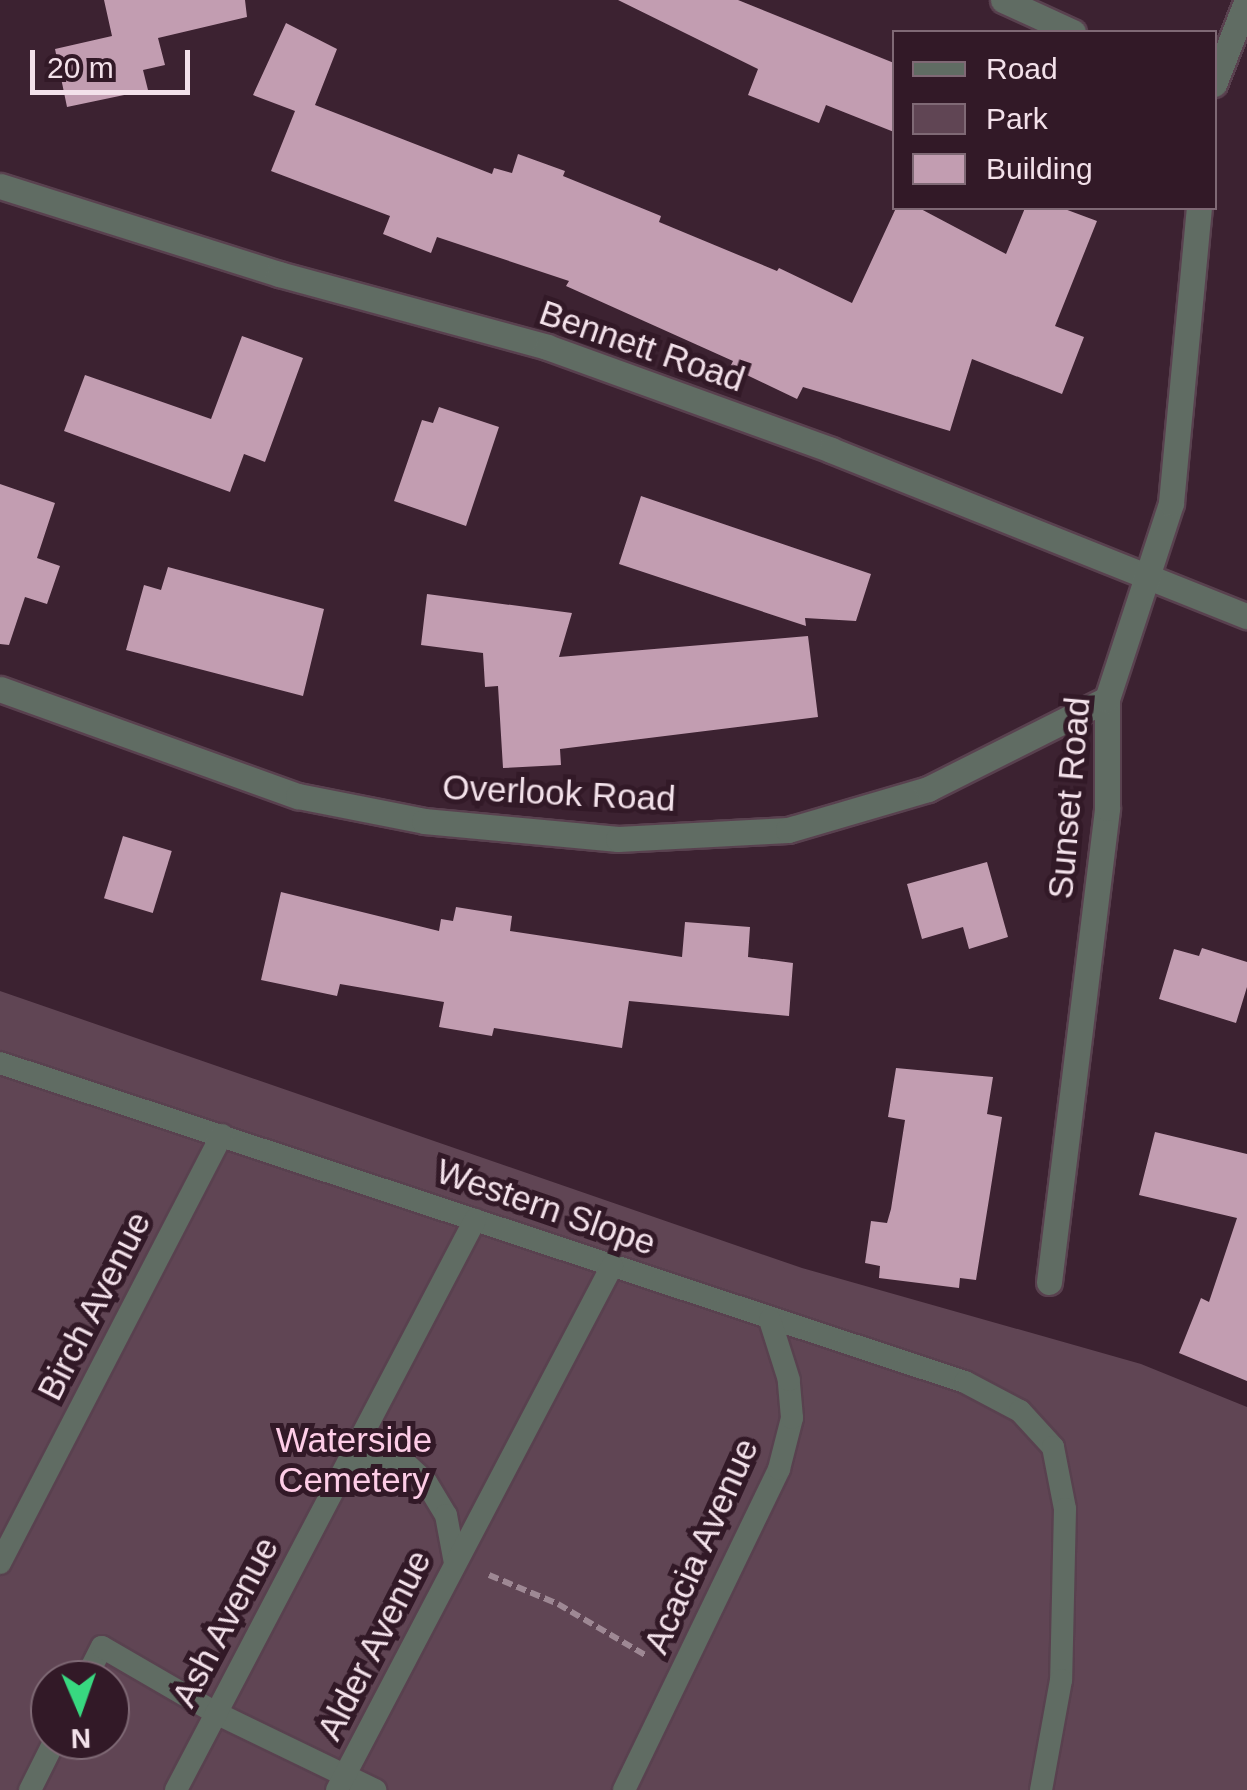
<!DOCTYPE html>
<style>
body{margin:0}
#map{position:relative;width:1247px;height:1790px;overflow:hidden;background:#3c2231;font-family:Helvetica,sans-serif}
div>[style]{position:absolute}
.green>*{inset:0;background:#604554}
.building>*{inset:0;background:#c29db1;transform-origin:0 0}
.path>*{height:6px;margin-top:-3px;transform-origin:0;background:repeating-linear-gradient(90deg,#9e8894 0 10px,transparent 0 15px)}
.roads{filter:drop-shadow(2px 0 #59414f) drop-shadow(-2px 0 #59414f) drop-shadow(0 2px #59414f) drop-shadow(0 -2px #59414f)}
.lane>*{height:22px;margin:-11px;padding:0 11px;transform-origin:11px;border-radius:11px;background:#606c63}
.street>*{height:25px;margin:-12.5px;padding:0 12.5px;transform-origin:12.5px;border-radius:12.5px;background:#606c63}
span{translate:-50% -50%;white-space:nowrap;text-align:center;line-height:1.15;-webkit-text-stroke:10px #321927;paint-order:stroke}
.street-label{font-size:35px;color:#f3e1ea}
.park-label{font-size:35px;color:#fecde7}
.legend{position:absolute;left:892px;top:30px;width:325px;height:180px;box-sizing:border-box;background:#321927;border:2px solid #7f6975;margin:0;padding:12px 18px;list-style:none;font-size:30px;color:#f3e1ea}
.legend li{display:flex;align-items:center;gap:20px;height:50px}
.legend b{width:50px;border:2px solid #7f6975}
.north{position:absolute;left:30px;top:1660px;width:100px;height:100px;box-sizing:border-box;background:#321927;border:2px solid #7f6975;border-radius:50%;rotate:178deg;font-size:28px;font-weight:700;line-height:40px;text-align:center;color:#f3e1ea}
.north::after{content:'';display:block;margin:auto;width:35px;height:45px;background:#38d880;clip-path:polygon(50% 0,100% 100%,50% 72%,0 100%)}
.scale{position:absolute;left:30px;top:50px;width:160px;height:45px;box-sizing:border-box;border:5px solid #f3e1ea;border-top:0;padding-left:12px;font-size:30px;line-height:35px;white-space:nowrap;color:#f3e1ea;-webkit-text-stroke:8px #321927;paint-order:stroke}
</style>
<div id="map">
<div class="green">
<div style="clip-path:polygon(evenodd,0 991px,802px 1268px,1141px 1364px,1247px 1407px,1247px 1790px,0 1790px,0 991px,50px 1680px,110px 1680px,110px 1740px,50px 1740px,50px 1680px)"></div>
</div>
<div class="building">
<div style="clip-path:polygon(104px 0,245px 0,247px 17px,158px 38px,165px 65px,143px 70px,148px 90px,67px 107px,55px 49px,112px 36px)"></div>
<div style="clip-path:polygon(618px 0,738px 0,894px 63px,894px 132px,826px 105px,819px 123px,748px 95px,758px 69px)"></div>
<div style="clip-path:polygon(286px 23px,337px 49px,315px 105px,492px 174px,494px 168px,512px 173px,518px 154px,565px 171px,563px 176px,661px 216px,659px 222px,777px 271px,779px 268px,852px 303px,896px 208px,919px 208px,1006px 254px,1025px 208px,1062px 208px,1097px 221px,1055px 326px,1084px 337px,1062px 394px,972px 359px,950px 431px,803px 387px,797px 399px,730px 367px,733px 361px,566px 286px,569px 281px,437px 237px,431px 253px,383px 234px,390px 216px,271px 171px,295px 111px,253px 95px)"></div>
<div style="clip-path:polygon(242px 336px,303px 358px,265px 462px,244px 454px,230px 492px,64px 431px,85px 375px,211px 419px)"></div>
<div style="clip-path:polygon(439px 407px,499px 427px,466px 526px,394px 501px,422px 420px,433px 423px)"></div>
<div style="clip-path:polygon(0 484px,55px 503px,37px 558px,60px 566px,47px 604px,25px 597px,9px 645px,0 644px)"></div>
<div style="clip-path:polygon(641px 496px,871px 574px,856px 621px,805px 618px,806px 626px,619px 564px)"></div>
<div style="clip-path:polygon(168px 567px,324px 609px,303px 696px,126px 650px,144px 585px,161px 590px)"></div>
<div style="clip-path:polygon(427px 594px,572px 613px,559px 657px,808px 636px,818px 717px,560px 749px,561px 765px,503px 768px,498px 686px,485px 687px,483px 653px,421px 645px)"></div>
<div style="left:123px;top:836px;width:51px;height:65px;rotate:17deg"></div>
<div style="clip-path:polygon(987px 862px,1008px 937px,969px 949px,963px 927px,922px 939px,907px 884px)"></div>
<div style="clip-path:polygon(281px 892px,439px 931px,441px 919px,453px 921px,456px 907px,512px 916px,510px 931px,682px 957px,685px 922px,750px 927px,748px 957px,793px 963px,789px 1016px,629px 1001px,622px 1048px,494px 1028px,492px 1036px,439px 1027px,444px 1002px,340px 984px,337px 996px,261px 980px)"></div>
<div style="clip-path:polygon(1202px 948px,1247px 962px,1247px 987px,1236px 1023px,1159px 999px,1174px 949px,1199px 956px)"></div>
<div style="clip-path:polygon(896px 1068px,993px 1077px,987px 1114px,1002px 1117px,990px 1193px,976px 1280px,960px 1278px,959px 1288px,879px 1278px,880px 1266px,865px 1263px,871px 1221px,887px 1223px,891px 1209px,905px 1120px,888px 1117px)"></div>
<div style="clip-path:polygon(1155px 1132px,1247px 1154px,1247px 1381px,1179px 1353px,1201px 1298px,1209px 1302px,1237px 1218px,1139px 1195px)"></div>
</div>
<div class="path">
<div style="left:489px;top:1575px;width:75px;rotate:22.8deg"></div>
<div style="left:558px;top:1604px;width:103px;rotate:30.3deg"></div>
</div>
<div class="roads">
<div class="lane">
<div style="left:0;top:1063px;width:1016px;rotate:18.29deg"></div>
<div style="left:965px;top:1382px;width:62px;rotate:27.8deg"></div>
<div style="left:1020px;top:1411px;width:49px;rotate:47.5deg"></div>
<div style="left:1053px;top:1447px;width:63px;rotate:79deg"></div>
<div style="left:1065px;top:1509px;width:171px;rotate:91.3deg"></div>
<div style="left:1061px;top:1680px;width:112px;rotate:100.3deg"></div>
<div style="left:350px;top:1459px;width:52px;rotate:1.1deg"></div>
<div style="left:402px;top:1460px;width:33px;rotate:43deg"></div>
<div style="left:426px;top:1482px;width:39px;rotate:59deg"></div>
<div style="left:446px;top:1515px;width:49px;rotate:79.4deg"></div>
<div style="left:0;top:1563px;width:482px;rotate:-62.6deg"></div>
<div style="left:85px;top:1680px;width:37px;rotate:-63deg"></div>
<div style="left:102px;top:1647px;width:132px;rotate:30.1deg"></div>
<div style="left:216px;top:1713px;width:177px;rotate:25.8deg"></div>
<div style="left:30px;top:1790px;width:56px;rotate:-63.4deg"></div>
<div style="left:176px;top:1790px;width:644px;rotate:-62.32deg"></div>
<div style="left:337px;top:1790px;width:592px;rotate:-62.31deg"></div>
<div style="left:624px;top:1790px;width:356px;rotate:-64.2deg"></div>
<div style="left:779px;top:1469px;width:53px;rotate:-75.7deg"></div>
<div style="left:792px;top:1418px;width:38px;rotate:-95deg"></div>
<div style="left:789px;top:1380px;width:63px;rotate:-107.6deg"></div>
</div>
<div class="street">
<div style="left:1003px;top:0;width:77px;rotate:24.6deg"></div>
<div style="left:1214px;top:84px;width:90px;rotate:-68.6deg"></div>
<div style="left:0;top:186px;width:293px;rotate:17.5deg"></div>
<div style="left:279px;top:274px;width:278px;rotate:15.2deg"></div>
<div style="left:547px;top:347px;width:302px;rotate:19.9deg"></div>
<div style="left:831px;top:450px;width:448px;rotate:21.8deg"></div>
<div style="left:0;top:689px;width:317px;rotate:19.8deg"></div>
<div style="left:298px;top:796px;width:128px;rotate:11.2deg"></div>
<div style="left:424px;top:821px;width:195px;rotate:5.3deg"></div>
<div style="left:618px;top:839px;width:170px;rotate:-3deg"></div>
<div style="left:788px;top:830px;width:146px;rotate:-16.3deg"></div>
<div style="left:928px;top:789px;width:200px;rotate:-26.7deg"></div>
<div style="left:1049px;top:1282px;width:478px;rotate:-83deg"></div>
<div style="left:1107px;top:808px;width:109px;rotate:-90deg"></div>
<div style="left:1107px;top:699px;width:206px;rotate:-71.9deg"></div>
<div style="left:1171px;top:503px;width:296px;rotate:-84.6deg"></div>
</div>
</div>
<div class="street-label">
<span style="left:642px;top:346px;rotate:19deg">Bennett Road</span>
<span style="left:559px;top:793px;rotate:3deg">Overlook Road</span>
<span style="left:1069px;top:798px;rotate:-85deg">Sunset Road</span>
<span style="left:546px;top:1207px;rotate:19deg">Western Slope</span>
<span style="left:94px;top:1306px;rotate:-63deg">Birch Avenue</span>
<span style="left:701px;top:1546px;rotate:-66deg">Acacia Avenue</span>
<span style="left:225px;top:1622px;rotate:-62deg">Ash Avenue</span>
<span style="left:374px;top:1645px;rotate:-63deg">Alder Avenue</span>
</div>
<div class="park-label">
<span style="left:354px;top:1460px">Waterside<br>Cemetery</span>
</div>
<ul class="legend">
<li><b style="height:12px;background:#606c63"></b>Road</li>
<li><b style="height:28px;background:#604554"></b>Park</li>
<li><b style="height:28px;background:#c29db1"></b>Building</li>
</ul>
<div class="north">N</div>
<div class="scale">20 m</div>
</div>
